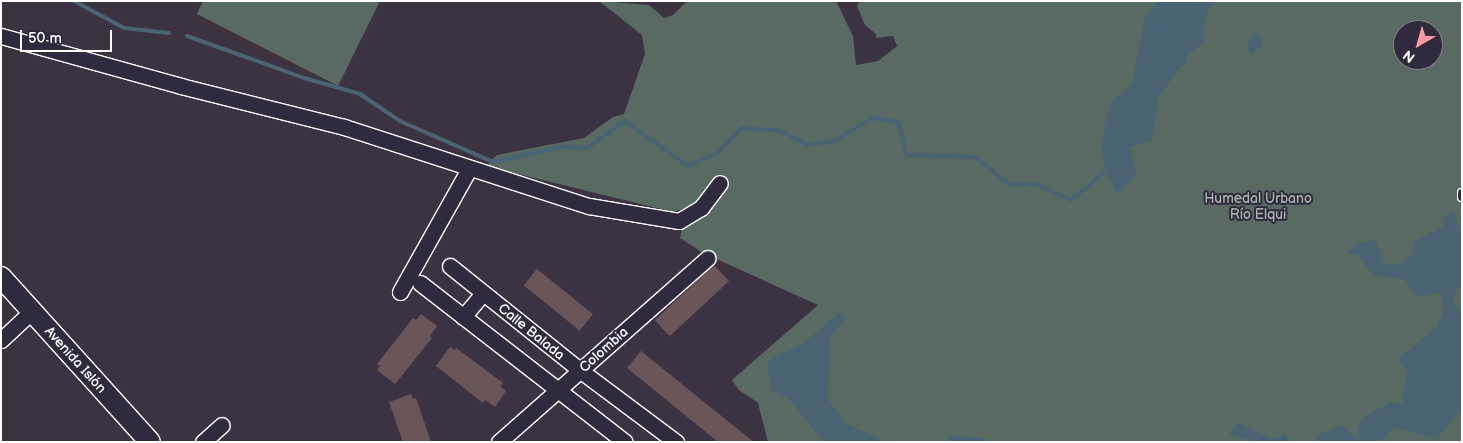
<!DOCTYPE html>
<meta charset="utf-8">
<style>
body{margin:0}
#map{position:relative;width:1463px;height:443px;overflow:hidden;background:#3b3342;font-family:"Balsamiq Sans",sans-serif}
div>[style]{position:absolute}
.green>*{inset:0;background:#596a62}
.water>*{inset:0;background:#4b6474}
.stream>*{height:4px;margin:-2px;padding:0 2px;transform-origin:2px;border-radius:2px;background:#4b6474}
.building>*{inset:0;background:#6a5558;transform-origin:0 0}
.roads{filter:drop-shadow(1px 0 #fff) drop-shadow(-1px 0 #fff) drop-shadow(0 1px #fff) drop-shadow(0 -1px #fff)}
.lane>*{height:8px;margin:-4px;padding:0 4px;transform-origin:4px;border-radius:4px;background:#2f2a3d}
.street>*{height:15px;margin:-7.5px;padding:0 7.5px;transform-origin:7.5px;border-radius:7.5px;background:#2f2a3d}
.secondary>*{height:20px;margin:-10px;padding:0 10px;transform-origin:10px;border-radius:10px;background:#2f2a3d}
span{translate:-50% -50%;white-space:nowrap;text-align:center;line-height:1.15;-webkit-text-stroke:4px #2f2a3d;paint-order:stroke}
.park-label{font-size:14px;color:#acb4b0}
.street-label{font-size:14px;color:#fff}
.frame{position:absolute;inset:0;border:2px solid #fff;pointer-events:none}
.north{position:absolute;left:1393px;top:20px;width:50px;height:50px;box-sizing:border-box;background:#2f2a3d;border:1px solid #827f8b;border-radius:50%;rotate:218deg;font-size:14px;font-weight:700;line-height:20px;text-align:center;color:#fff}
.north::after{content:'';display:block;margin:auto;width:18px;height:22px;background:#ff9aa2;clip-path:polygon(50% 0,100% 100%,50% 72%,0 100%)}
.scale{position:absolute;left:20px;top:30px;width:92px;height:22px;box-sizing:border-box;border:2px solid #fff;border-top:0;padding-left:6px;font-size:15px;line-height:18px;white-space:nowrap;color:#fff;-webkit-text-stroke:4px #2f2a3d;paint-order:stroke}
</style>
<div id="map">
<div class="green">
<div style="clip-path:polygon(203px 1px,380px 1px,338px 86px,197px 14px)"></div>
<div style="clip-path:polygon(evenodd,599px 1px,649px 5px,664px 18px,673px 15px,687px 1px,836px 1px,853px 36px,856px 65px,878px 61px,897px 46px,893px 36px,876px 38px,876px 34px,865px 25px,857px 6px,860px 1px,1462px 1px,1462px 442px,768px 442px,758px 403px,739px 390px,732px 380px,818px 305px,703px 253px,680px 238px,686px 208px,673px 212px,486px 166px,497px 155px,584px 138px,613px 117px,624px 114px,645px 54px,642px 35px,599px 1px,1403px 30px,1433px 30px,1433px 60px,1403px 60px,1403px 30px)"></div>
</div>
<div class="water">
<div style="clip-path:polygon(1158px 1px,1217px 1px,1208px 9px,1202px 34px,1205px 40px,1188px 56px,1186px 65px,1179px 68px,1159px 97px,1152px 140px,1130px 147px,1136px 175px,1118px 194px,1106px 171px,1101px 148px,1105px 122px,1112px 102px,1132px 84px,1145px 17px)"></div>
<div style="clip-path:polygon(1257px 32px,1263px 44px,1253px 54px,1247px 49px,1249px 39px)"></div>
<div style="clip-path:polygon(1454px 211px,1462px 234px,1462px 284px,1456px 289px,1454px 301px,1462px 317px,1462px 409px,1436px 439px,1395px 427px,1381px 442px,1314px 442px,1317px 435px,1342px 425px,1359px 441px,1359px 420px,1391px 402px,1402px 404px,1407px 368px,1398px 360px,1437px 326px,1444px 310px,1440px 293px,1416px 297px,1405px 280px,1373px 275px,1358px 255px,1348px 253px,1356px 244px,1375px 240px,1385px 264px,1403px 263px,1413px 253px,1414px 241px,1443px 227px,1444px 216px)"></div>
<div style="clip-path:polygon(838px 314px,848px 317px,830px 337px,828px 399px,846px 424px,889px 442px,824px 442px,789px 399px,771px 390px,767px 361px,801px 345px)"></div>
<div style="clip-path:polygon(1238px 423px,1273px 439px,1285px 434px,1290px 442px,1254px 442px,1229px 434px)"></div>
<div style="clip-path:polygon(950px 436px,982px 438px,994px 442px,945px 442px)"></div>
</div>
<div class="stream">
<div style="left:74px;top:1px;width:57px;rotate:28.4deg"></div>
<div style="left:124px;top:28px;width:45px;rotate:6.3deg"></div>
<div style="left:187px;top:36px;width:124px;rotate:19.7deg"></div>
<div style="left:304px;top:78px;width:58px;rotate:15.9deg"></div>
<div style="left:360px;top:94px;width:48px;rotate:34deg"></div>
<div style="left:400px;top:121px;width:102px;rotate:23.8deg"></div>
<div style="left:493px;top:162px;width:70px;rotate:-12.4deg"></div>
<div style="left:561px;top:147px;width:26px;rotate:2deg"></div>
<div style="left:587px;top:148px;width:47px;rotate:-35.4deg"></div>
<div style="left:625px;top:121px;width:77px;rotate:35.5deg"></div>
<div style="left:688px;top:166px;width:32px;rotate:-24deg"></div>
<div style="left:717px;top:153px;width:35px;rotate:-46deg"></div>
<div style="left:741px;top:128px;width:40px;rotate:4.3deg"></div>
<div style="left:781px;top:131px;width:30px;rotate:28deg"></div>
<div style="left:807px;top:145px;width:28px;rotate:-8deg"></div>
<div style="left:835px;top:141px;width:44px;rotate:-31.9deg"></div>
<div style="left:872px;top:118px;width:26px;rotate:9deg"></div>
<div style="left:898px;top:122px;width:34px;rotate:75deg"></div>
<div style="left:907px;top:155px;width:69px;rotate:1.7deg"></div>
<div style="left:976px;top:157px;width:43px;rotate:40.3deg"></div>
<div style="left:1009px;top:185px;width:26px;rotate:-2deg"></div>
<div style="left:1035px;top:184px;width:39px;rotate:24deg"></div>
<div style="left:1071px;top:200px;width:45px;rotate:-39.6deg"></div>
</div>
<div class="building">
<div style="left:714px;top:265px;width:22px;height:81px;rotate:47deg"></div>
<div style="left:537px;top:269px;width:72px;height:21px;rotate:39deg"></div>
<div style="clip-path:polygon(421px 314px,437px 326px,430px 336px,432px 338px,395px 384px,377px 370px,380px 366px,377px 364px,413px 318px,416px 320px)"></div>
<div style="clip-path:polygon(450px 347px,455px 350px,456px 348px,503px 383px,500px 386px,506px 391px,495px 407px,485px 400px,483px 403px,436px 366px)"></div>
<div style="clip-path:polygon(641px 351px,704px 402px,754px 442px,718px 442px,696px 424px,627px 368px)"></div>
<div style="clip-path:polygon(411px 394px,413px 399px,416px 398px,431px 442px,403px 442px,389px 402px)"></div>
</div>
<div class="roads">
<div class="lane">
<div style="left:1462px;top:193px;width:4px;rotate:90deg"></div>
</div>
<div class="street">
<div style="left:1px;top:36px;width:187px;rotate:15.5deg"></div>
<div style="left:181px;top:86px;width:168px;rotate:14.1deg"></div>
<div style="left:344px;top:127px;width:257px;rotate:17.9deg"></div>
<div style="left:589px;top:206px;width:91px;rotate:9.5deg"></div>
<div style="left:679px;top:221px;width:26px;rotate:-31deg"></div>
<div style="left:701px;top:208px;width:31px;rotate:-53deg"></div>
<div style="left:450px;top:266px;width:168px;rotate:38.7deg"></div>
<div style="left:581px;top:371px;width:119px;rotate:36.8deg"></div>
<div style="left:420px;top:283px;width:259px;rotate:37.8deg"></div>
<div style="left:400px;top:292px;width:141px;rotate:-60.7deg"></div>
<div style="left:463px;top:317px;width:31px;rotate:-50deg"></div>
<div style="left:1px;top:340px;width:41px;rotate:-43deg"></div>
<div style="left:203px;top:442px;width:25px;rotate:-42deg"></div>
<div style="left:499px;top:442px;width:278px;rotate:-41.4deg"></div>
</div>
<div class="secondary">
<div style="left:1px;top:277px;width:222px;rotate:47.9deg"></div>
</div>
</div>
<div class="park-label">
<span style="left:1258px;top:207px">Humedal Urbano<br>Río Elqui</span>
</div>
<div class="street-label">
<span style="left:531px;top:332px;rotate:39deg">Calle Balada</span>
<span style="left:604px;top:350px;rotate:-42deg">Colombia</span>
<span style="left:75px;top:360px;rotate:48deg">Avenida Islón</span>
</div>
<div class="frame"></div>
<div class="north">N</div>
<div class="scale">50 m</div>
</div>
